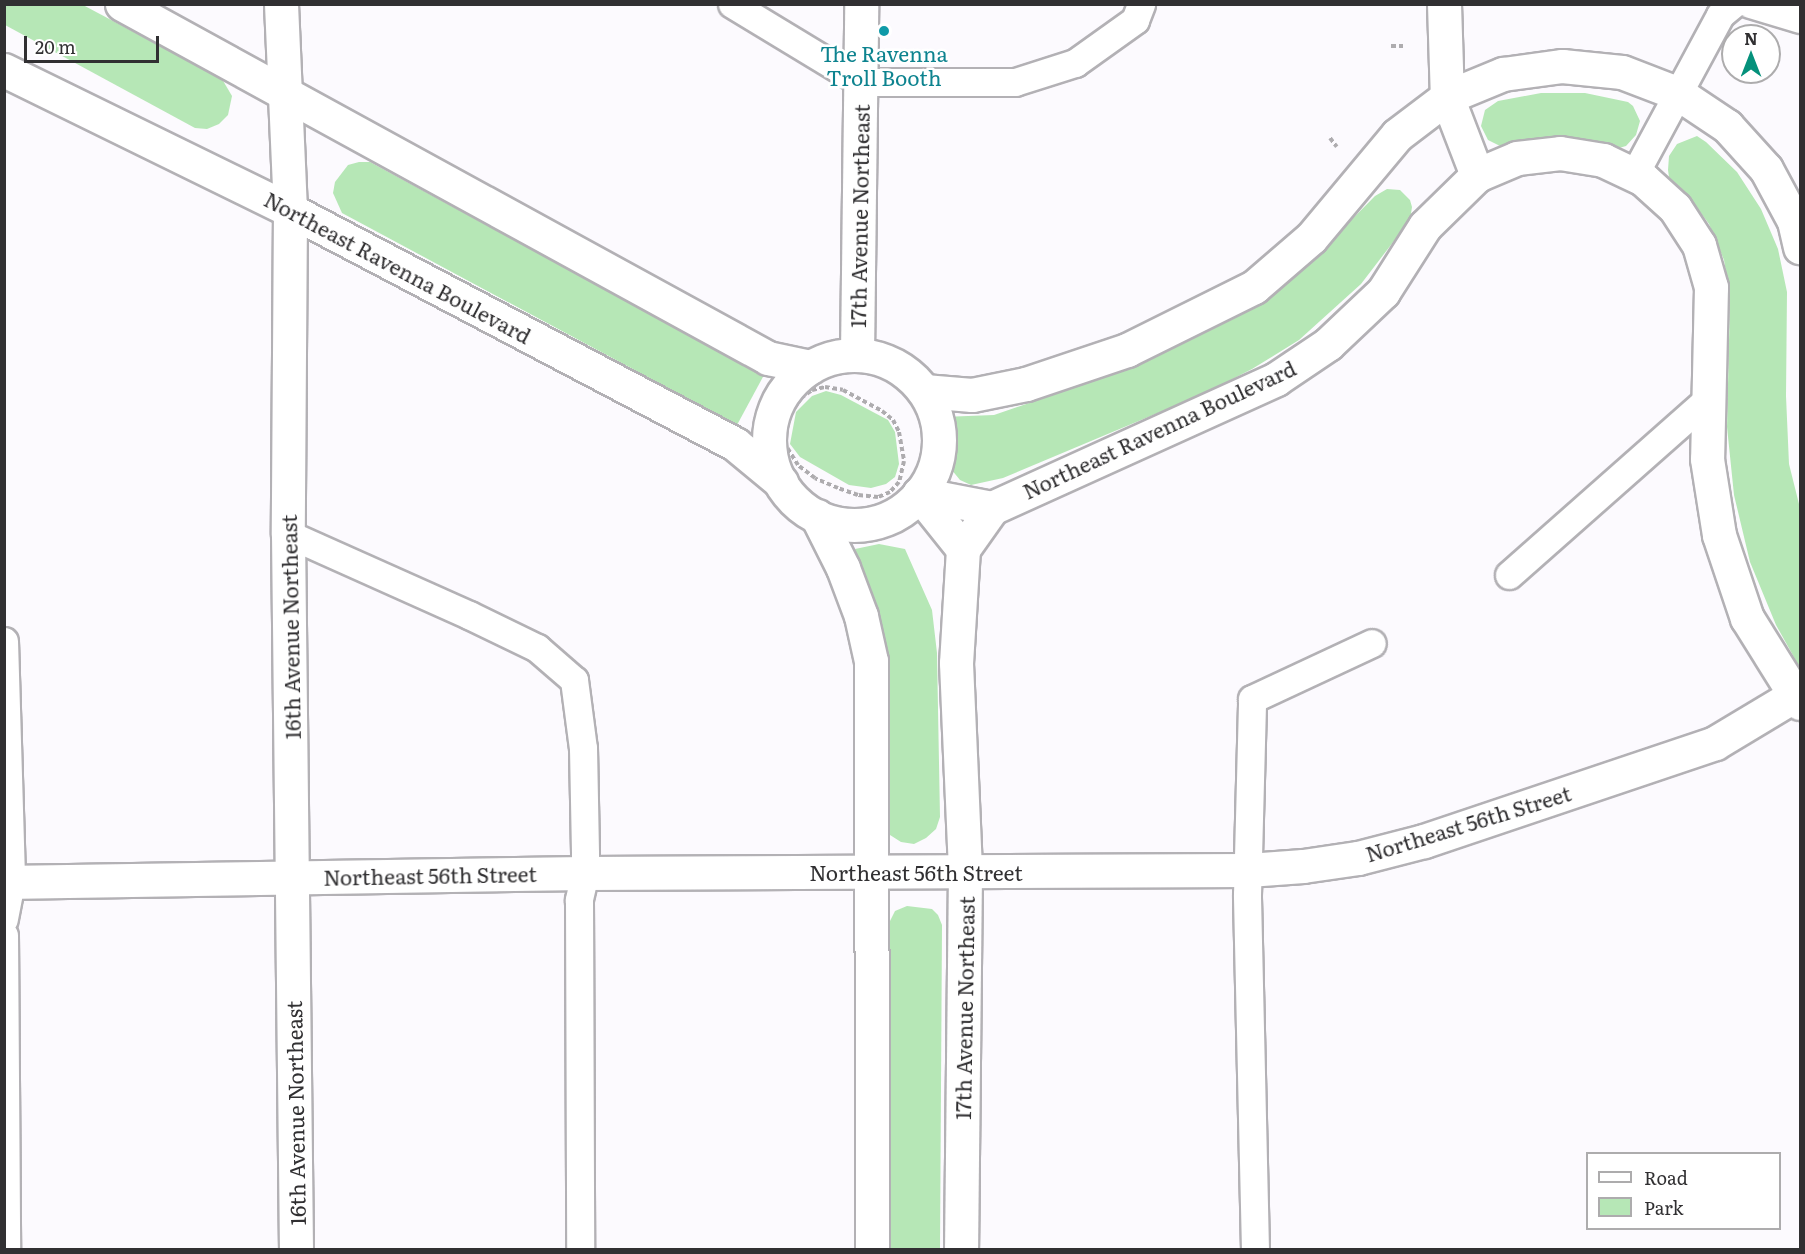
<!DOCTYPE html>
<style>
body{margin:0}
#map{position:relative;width:1805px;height:1254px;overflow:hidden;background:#fcfafe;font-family:Literata,serif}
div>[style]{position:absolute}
.green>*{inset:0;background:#b6e7b6}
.path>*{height:4px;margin-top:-2px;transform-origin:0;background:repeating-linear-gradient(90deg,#aeacaf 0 4.5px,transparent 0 7.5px)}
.roads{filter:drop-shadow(2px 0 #b3b1b5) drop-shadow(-2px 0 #b3b1b5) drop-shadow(0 2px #b3b1b5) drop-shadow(0 -2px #b3b1b5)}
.service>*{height:27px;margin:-13.5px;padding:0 13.5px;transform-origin:13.5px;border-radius:13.5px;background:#fff}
.minor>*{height:33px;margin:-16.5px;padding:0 16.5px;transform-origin:16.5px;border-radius:16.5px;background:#fff}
.secondary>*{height:33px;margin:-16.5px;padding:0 16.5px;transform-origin:16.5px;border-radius:16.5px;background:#fff}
.secondary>.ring{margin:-16.5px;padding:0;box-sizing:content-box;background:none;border:33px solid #fff;border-radius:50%}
.dots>*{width:16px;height:16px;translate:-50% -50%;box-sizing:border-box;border:3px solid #fff;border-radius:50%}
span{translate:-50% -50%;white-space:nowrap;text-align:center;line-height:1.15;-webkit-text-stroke:5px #fff;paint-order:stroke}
.culture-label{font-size:21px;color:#0d838f}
.street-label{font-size:21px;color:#313032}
.frame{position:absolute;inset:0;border:6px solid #313032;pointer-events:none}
.legend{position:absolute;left:1586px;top:1152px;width:195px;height:78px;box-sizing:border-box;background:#fff;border:2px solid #adacad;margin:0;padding:8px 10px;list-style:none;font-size:18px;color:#313032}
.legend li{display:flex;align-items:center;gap:12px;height:30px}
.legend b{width:30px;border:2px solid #adacad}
.north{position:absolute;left:1721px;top:24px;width:60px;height:60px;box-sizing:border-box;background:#fff;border:2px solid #adacad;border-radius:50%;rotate:0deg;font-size:16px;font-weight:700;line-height:24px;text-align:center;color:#313032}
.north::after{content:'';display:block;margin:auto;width:21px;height:27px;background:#05917b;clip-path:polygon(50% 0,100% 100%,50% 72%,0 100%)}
.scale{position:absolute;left:24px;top:36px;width:135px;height:27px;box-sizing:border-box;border:3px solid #313032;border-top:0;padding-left:8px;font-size:18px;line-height:21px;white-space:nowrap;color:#313032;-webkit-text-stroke:4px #fff;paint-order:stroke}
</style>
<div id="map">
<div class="green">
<div style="clip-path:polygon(4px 5px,83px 5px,222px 79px,232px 96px,228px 115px,219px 124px,207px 129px,195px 128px,5px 25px)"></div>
<div style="clip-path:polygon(1541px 93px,1585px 93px,1628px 102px,1633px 106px,1640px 121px,1636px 135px,1626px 146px,1619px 148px,1586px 140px,1548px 139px,1502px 147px,1488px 140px,1481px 126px,1485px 110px,1498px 101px)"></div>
<div style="clip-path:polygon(1697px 136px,1706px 142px,1737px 172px,1761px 209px,1778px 249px,1787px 292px,1786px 396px,1789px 464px,1800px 508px,1800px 668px,1776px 625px,1750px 562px,1734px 495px,1727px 427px,1730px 298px,1724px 260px,1709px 224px,1686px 193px,1669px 177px,1668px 170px,1669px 156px,1677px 144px)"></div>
<div style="clip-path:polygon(359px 162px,370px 162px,764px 375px,737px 425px,342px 213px,333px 193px,335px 182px,348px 165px)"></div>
<div style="clip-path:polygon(1387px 189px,1400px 190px,1410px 200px,1412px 207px,1410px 220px,1361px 284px,1299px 340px,1252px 369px,1203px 394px,1003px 478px,971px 485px,960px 480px,951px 469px,939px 423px,942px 417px,994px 415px,1035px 401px,1085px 381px,1266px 296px,1306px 266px,1375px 196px)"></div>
<div style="clip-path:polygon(826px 391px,841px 395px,888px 420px,895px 432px,899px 464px,895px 477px,886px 484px,871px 488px,849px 485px,800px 457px,790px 444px,796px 412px,812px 396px)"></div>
<div style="clip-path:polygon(879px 544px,905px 549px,932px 610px,937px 653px,940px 817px,936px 829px,926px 838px,914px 844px,901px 842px,890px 835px,883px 824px,871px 600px,855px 549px)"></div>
<div style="clip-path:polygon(907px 906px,932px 909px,938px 915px,942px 925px,940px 1249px,887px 1250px,890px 921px,895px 911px)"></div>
</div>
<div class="path">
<div style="left:1391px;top:46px;width:14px"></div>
<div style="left:1330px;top:138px;width:11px;rotate:52deg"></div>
<div style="left:825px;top:387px;width:18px;rotate:9deg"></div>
<div style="left:843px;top:390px;width:44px;rotate:28.3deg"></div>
<div style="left:882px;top:411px;width:14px;rotate:39deg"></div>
<div style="left:893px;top:420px;width:13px;rotate:63deg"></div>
<div style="left:899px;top:432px;width:29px;rotate:80deg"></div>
<div style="left:904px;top:461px;width:22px;rotate:103deg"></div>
<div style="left:899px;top:482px;width:13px;rotate:132deg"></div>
<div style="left:890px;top:492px;width:13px;rotate:157deg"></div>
<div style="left:878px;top:497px;width:20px;rotate:-174deg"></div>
<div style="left:858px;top:495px;width:21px;rotate:-161deg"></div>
<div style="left:838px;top:488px;width:25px;rotate:-157deg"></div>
<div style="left:815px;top:478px;width:21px;rotate:-143deg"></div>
<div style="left:798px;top:465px;width:22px;rotate:-122deg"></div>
<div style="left:786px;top:446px;width:14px;rotate:-98deg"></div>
<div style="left:784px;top:432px;width:19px;rotate:-72deg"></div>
<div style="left:790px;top:414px;width:19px;rotate:-55deg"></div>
<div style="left:801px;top:398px;width:14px;rotate:-36deg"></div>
<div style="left:812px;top:390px;width:13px;rotate:-13deg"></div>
</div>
<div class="roads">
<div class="service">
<div style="left:732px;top:4px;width:151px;rotate:31.2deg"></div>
<div style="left:861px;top:82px;width:154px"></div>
<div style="left:1015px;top:82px;width:63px;rotate:-17.6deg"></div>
<div style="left:1075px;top:63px;width:74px;rotate:-35.6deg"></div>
<div style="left:1135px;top:20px;width:17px;rotate:-69deg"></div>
<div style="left:1750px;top:4px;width:52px;rotate:16.7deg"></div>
<div style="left:1634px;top:175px;width:182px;rotate:-61.7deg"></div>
<div style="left:1720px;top:15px;width:17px;rotate:-40deg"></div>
<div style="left:288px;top:534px;width:198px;rotate:24.1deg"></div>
<div style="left:469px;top:615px;width:76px;rotate:25.9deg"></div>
<div style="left:537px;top:648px;width:49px;rotate:40.9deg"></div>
<div style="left:574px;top:680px;width:69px;rotate:82.5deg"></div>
<div style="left:583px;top:748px;width:106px;rotate:88.9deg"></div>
<div style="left:585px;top:854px;width:19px;rotate:90deg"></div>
<div style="left:585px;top:873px;width:28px;rotate:103deg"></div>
<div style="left:579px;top:900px;width:350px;rotate:89.8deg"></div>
<div style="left:1509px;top:575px;width:266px;rotate:-41.5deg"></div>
<div style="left:4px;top:641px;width:241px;rotate:88.3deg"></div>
<div style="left:11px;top:882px;width:38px;rotate:101deg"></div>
<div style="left:4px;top:935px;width:315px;rotate:89.6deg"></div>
<div style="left:1255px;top:1250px;width:355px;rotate:-91.3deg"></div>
<div style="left:1247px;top:895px;width:196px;rotate:-88.5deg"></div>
<div style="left:1252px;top:699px;width:132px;rotate:-25deg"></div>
</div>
<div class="minor">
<div style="left:281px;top:4px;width:206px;rotate:87.5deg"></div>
<div style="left:290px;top:210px;width:324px;rotate:90.4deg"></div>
<div style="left:288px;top:534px;width:716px;rotate:89.36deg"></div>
<div style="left:1444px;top:4px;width:93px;rotate:88.2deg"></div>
<div style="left:1447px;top:97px;width:84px;rotate:69deg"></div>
<div style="left:857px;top:355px;width:351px;rotate:-89.3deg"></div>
<div style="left:919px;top:494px;width:70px;rotate:51.3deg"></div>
<div style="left:963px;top:549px;width:114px;rotate:93.5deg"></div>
<div style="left:956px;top:663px;width:208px;rotate:87.5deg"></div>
<div style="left:965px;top:871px;width:379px;rotate:90.6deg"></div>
<div style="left:817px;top:516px;width:58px;rotate:63.4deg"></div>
<div style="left:843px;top:568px;width:51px;rotate:69.4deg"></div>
<div style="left:861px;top:616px;width:46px;rotate:77.5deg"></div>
<div style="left:871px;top:661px;width:589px;rotate:89.9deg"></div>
<div style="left:4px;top:882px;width:581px;rotate:-0.89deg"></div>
<div style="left:585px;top:873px;width:663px;rotate:-0.26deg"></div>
<div style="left:1248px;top:870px;width:55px;rotate:-4.2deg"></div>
<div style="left:1303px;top:866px;width:56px;rotate:-8.3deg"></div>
<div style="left:1358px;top:858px;width:68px;rotate:-14.4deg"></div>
<div style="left:1424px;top:841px;width:307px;rotate:-18.6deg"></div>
<div style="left:1715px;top:743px;width:93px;rotate:-31deg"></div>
</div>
<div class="secondary">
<div style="left:122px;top:4px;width:737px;rotate:28.72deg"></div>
<div style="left:768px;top:358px;width:43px;rotate:12.1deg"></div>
<div style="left:4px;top:70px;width:318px;rotate:26.1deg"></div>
<div style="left:290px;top:210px;width:503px;rotate:27.74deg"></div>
<div style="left:735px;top:444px;width:60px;rotate:39.6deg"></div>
<div class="ring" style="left:769px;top:355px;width:137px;height:137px"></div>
<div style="left:924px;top:391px;width:48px;rotate:4.8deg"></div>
<div style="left:972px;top:395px;width:55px;rotate:-11.5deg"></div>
<div style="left:1026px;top:384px;width:107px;rotate:-18.6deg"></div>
<div style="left:1127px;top:350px;width:142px;rotate:-26.4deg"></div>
<div style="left:1254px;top:287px;width:75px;rotate:-40.7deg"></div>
<div style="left:1311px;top:238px;width:134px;rotate:-50.1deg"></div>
<div style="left:1397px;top:135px;width:63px;rotate:-37.2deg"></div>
<div style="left:1447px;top:97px;width:61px;rotate:-22.3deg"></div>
<div style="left:1503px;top:74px;width:60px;rotate:-7.7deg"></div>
<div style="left:1562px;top:66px;width:60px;rotate:5.7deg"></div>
<div style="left:1622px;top:72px;width:61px;rotate:21.1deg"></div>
<div style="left:1679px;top:94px;width:58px;rotate:33.7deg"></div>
<div style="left:1727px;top:126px;width:58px;rotate:47.8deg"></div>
<div style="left:1766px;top:169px;width:59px;rotate:61.7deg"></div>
<div style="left:1794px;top:221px;width:27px;rotate:77deg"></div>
<div style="left:919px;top:494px;width:74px;rotate:10.9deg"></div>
<div style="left:992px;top:508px;width:312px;rotate:-24.4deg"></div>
<div style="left:1276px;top:379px;width:63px;rotate:-33.9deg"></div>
<div style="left:1328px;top:344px;width:76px;rotate:-43.4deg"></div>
<div style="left:1383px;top:292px;width:78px;rotate:-57.5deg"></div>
<div style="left:1425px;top:226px;width:73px;rotate:-44.4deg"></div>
<div style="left:1477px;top:175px;width:43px;rotate:-23deg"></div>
<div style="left:1517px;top:158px;width:43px;rotate:-6.6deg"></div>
<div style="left:1560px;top:153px;width:44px;rotate:9.2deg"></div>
<div style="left:1603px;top:160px;width:44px;rotate:25.4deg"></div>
<div style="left:1643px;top:179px;width:43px;rotate:42.2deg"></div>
<div style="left:1675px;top:208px;width:44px;rotate:57deg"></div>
<div style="left:1699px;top:245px;width:44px;rotate:74.1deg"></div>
<div style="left:1711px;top:287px;width:172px;rotate:91.3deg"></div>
<div style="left:1707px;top:459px;width:77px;rotate:81deg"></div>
<div style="left:1719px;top:535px;width:88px;rotate:71.4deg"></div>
<div style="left:1747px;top:618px;width:100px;rotate:58.1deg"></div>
<div style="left:963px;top:549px;width:50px;rotate:-54.7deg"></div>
</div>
</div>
<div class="dots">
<div style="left:884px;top:31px;background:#0f9aa8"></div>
</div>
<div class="culture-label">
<span style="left:884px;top:65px">The Ravenna<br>Troll Booth</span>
</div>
<div class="street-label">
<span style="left:859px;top:216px;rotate:-89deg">17th Avenue Northeast</span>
<span style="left:398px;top:267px;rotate:28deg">Northeast Ravenna Boulevard</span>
<span style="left:1159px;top:429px;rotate:-25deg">Northeast Ravenna Boulevard</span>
<span style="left:290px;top:627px;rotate:-91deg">16th Avenue Northeast</span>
<span style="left:1468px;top:823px;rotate:-17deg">Northeast 56th Street</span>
<span style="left:916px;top:872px">Northeast 56th Street</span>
<span style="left:430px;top:875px;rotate:-1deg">Northeast 56th Street</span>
<span style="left:964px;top:1008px;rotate:-89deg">17th Avenue Northeast</span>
<span style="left:295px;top:1113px;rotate:-91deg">16th Avenue Northeast</span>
</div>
<div class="frame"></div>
<ul class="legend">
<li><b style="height:8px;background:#fff"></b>Road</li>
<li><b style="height:16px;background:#b6e7b6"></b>Park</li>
</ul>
<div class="north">N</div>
<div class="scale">20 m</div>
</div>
